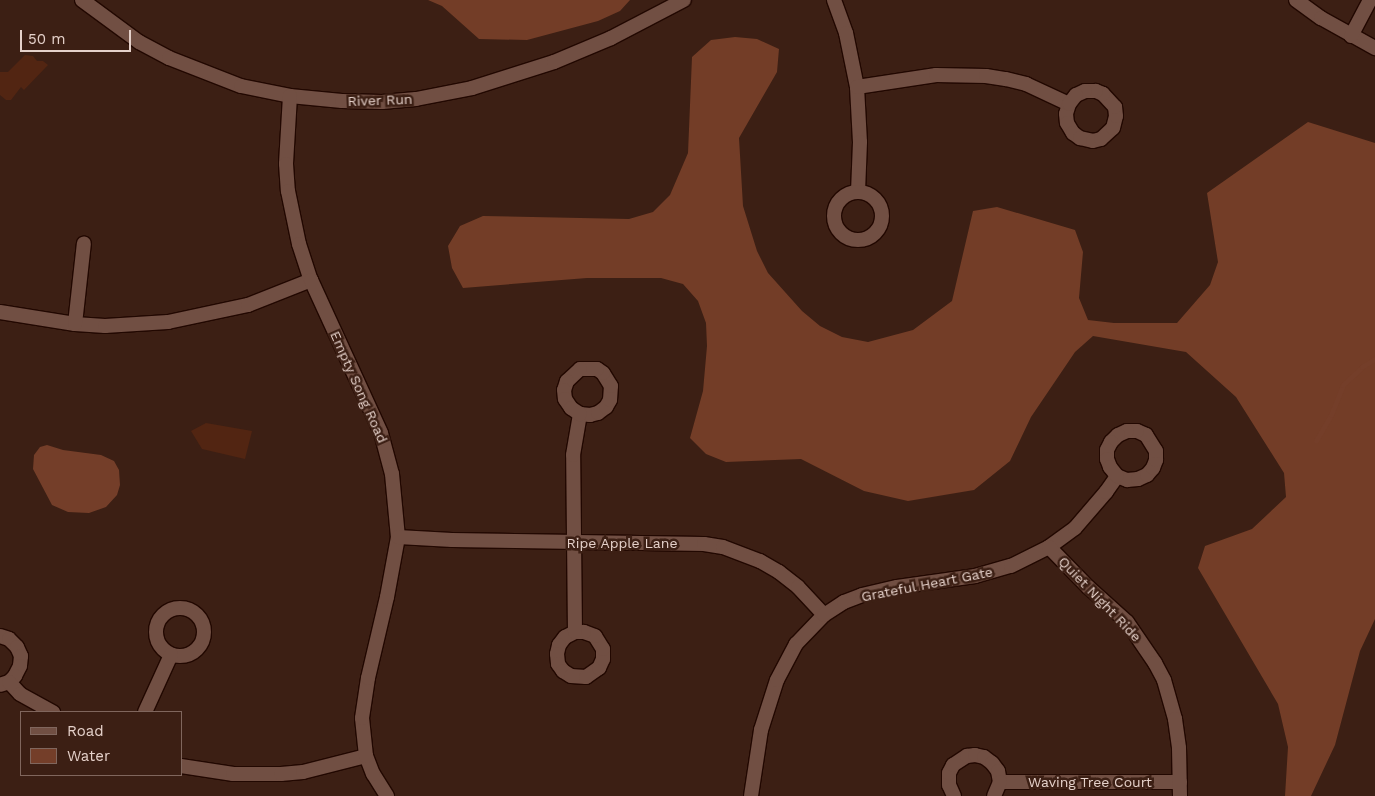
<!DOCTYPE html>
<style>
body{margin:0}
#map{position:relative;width:1375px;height:796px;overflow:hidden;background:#3c1f14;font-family:"Work Sans",sans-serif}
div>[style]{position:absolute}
.green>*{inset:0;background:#522512}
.forest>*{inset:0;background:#733d27}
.water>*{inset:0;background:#743e29}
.stream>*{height:4.5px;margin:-2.25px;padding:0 2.25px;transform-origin:2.25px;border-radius:2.25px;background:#743e29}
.roads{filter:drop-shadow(1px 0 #220801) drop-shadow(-1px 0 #220801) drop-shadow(0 1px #220801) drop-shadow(0 -1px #220801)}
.minor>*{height:14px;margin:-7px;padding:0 7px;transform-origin:7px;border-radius:7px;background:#714f43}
.minor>.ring{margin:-7px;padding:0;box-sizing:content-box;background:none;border:14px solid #714f43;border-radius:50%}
.tertiary>*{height:14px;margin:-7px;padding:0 7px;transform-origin:7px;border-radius:7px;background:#714f43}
span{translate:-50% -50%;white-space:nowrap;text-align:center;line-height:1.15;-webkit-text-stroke:5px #3c1f14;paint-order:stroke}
.street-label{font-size:14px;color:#e5d1ca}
.legend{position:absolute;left:20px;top:711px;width:162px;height:65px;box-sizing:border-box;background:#3c1f14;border:1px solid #80665d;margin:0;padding:6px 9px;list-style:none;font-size:15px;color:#e5d1ca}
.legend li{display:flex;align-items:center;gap:10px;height:25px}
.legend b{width:25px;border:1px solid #80665d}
.scale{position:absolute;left:20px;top:30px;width:111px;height:22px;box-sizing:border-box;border:2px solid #e5d1ca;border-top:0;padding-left:6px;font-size:15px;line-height:18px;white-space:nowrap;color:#e5d1ca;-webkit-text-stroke:4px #3c1f14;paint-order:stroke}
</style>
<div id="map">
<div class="green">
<div style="clip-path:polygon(25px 55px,33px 56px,37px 61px,43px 61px,48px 65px,24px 90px,21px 87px,11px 100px,6px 100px,0 95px,0 72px,8px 72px)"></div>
<div style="clip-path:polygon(206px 423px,252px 431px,245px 459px,202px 449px,191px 431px)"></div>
</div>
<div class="forest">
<div style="clip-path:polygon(428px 0,630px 0,620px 11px,598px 21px,527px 40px,479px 39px,442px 6px)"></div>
<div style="clip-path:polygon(735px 37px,757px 39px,779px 49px,777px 72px,739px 138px,743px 206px,757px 251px,768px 273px,802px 311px,820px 326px,842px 337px,868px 342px,913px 330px,952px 301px,973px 211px,997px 207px,1075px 230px,1083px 252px,1079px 298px,1088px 320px,1114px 323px,1177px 323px,1210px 285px,1218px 262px,1207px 193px,1308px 122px,1375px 143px,1375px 619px,1360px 651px,1335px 745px,1311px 796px,1285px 796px,1288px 747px,1278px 704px,1198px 568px,1205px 546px,1252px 529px,1286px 497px,1284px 473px,1236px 397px,1186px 352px,1093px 336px,1075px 352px,1031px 417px,1010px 461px,974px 490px,908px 501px,864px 491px,801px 459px,726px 462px,706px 454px,690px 438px,703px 391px,707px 346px,706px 323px,698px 301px,683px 284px,661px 278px,587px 278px,463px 288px,452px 268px,448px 246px,460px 226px,483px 216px,629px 219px,653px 212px,670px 195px,688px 153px,692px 57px,711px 40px)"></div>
</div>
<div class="water">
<div style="clip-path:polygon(47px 445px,63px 450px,101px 455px,114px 461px,119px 470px,120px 485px,117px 495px,106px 507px,89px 513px,68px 512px,52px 505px,33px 469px,34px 455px,40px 447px)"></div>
</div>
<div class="stream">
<div style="left:1316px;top:441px;width:30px;rotate:-60deg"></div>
<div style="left:1331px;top:415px;width:32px;rotate:-68deg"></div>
<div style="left:1343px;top:385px;width:26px;rotate:-43deg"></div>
<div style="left:1362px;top:367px;width:15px;rotate:-32deg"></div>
</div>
<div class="roads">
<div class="minor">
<div style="left:834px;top:0;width:35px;rotate:70deg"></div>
<div style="left:846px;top:33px;width:55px;rotate:78.5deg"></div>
<div style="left:857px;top:87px;width:55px;rotate:86.9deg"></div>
<div style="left:860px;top:142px;width:49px;rotate:92.3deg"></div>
<div style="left:1296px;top:0;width:31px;rotate:36deg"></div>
<div style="left:1321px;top:18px;width:62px;rotate:29.1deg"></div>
<div style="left:1351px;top:36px;width:41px;rotate:-62.2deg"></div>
<div style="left:857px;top:87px;width:80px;rotate:-8.6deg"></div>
<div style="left:936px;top:75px;width:50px;rotate:1.1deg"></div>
<div style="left:986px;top:76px;width:20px;rotate:9deg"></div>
<div style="left:1006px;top:79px;width:21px;rotate:14deg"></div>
<div style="left:1026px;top:84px;width:47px;rotate:24.9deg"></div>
<div style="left:1069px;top:104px;width:10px;rotate:107deg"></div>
<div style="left:1066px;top:114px;width:9px;rotate:84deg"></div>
<div style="left:1067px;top:123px;width:12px;rotate:59deg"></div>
<div style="left:1073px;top:133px;width:9px;rotate:36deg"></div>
<div style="left:1080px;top:138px;width:13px;rotate:13deg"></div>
<div style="left:1093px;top:141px;width:8px;rotate:-14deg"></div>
<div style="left:1101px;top:139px;width:16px;rotate:-43deg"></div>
<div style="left:1113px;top:128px;width:12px;rotate:-76deg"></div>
<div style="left:1116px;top:116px;width:9px;rotate:-96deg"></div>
<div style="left:1115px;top:107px;width:18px;rotate:-133deg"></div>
<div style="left:1103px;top:94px;width:8px;rotate:-157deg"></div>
<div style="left:1096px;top:91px;width:11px;rotate:180deg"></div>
<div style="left:1085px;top:91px;width:10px;rotate:156deg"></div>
<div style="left:1076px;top:95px;width:11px;rotate:128deg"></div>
<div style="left:290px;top:96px;width:52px;rotate:5.5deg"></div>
<div style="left:342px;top:101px;width:40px;rotate:1.4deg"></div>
<div style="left:382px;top:102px;width:34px;rotate:-5deg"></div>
<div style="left:416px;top:99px;width:57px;rotate:-11.1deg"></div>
<div style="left:472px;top:88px;width:86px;rotate:-17.6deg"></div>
<div style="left:554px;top:62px;width:62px;rotate:-22.8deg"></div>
<div style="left:611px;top:38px;width:82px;rotate:-27.5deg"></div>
<div class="ring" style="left:834px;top:192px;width:34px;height:34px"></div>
<div style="left:0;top:312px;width:76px;rotate:9.1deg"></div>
<div style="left:75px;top:324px;width:30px;rotate:4deg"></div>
<div style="left:105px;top:326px;width:63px;rotate:-3.6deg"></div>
<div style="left:168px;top:322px;width:82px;rotate:-12deg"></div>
<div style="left:248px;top:305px;width:68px;rotate:-21.6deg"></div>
<div style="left:75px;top:324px;width:81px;rotate:-83.7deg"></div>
<div style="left:1049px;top:547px;width:32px;rotate:-36deg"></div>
<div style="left:1075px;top:528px;width:48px;rotate:-49.3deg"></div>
<div style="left:1106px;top:492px;width:19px;rotate:-55deg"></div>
<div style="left:1117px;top:476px;width:11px;rotate:22deg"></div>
<div style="left:1127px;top:480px;width:11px;rotate:-5deg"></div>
<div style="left:1138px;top:479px;width:10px;rotate:-24deg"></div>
<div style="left:1147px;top:475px;width:9px;rotate:-49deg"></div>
<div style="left:1153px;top:468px;width:9px;rotate:-69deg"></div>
<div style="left:1156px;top:460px;width:9px;rotate:-90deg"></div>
<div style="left:1156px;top:451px;width:19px;rotate:-122deg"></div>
<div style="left:1146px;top:435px;width:10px;rotate:-156deg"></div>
<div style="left:1137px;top:431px;width:10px;rotate:180deg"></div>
<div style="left:1127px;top:431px;width:10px;rotate:156deg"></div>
<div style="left:1118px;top:435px;width:10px;rotate:135deg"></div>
<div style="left:1111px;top:442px;width:9px;rotate:117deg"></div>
<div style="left:1107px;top:450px;width:9px;rotate:90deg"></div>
<div style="left:1107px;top:459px;width:9px;rotate:69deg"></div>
<div style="left:1110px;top:467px;width:11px;rotate:52deg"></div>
<div class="ring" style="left:156px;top:608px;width:34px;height:34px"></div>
<div style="left:575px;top:632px;width:11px;rotate:153deg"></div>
<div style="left:565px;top:637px;width:10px;rotate:127deg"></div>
<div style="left:559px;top:645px;width:9px;rotate:103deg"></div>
<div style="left:557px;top:654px;width:10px;rotate:84deg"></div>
<div style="left:558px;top:664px;width:9px;rotate:54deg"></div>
<div style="left:563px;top:671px;width:9px;rotate:32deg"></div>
<div style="left:571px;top:676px;width:15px;rotate:4deg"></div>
<div style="left:586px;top:677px;width:16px;rotate:-35deg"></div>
<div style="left:599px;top:668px;width:10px;rotate:-66deg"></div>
<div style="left:603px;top:659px;width:10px;rotate:-90deg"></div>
<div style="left:603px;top:649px;width:15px;rotate:-122deg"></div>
<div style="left:595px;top:636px;width:12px;rotate:-160deg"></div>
<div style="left:584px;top:632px;width:9px;rotate:180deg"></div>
<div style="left:575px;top:632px;width:177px;rotate:-90.6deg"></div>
<div style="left:573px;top:455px;width:42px;rotate:-80.3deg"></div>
<div style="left:580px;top:414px;width:10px;rotate:6deg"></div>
<div style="left:590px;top:415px;width:8px;rotate:-14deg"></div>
<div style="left:598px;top:413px;width:10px;rotate:-37deg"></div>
<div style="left:606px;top:407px;width:8px;rotate:-60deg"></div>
<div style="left:610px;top:400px;width:14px;rotate:-86deg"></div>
<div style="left:611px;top:386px;width:15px;rotate:-122deg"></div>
<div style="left:603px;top:373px;width:7px;rotate:-146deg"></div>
<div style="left:597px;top:369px;width:17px;rotate:180deg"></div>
<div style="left:580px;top:369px;width:18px;rotate:137deg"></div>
<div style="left:567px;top:381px;width:9px;rotate:108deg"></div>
<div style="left:564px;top:390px;width:9px;rotate:84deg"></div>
<div style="left:565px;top:399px;width:11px;rotate:56deg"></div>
<div style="left:571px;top:408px;width:11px;rotate:34deg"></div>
<div style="left:0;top:636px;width:9px;rotate:18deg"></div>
<div style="left:9px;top:639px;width:11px;rotate:45deg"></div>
<div style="left:17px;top:647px;width:10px;rotate:66deg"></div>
<div style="left:21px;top:656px;width:10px;rotate:96deg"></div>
<div style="left:20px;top:666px;width:11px;rotate:117deg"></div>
<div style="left:15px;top:676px;width:8px;rotate:135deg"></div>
<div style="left:9px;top:682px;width:9px;rotate:162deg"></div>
<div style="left:9px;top:682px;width:16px;rotate:47deg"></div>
<div style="left:20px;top:694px;width:38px;rotate:29deg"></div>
<div style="left:145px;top:712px;width:63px;rotate:-65.5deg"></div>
<div style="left:181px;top:766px;width:53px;rotate:8.7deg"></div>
<div style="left:233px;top:774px;width:48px"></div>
<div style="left:281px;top:774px;width:22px;rotate:-5deg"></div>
<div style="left:303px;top:772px;width:65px;rotate:-14.3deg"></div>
<div style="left:1000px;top:782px;width:180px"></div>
<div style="left:387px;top:796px;width:26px;rotate:-122deg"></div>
<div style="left:373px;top:774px;width:19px;rotate:-111deg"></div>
<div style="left:366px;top:756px;width:38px;rotate:-96deg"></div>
<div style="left:362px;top:718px;width:40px;rotate:-81.5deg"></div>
<div style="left:368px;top:678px;width:83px;rotate:-76.8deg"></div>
<div style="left:387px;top:597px;width:61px;rotate:-79.6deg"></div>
<div style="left:751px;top:796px;width:67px;rotate:-81.4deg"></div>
<div style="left:761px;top:730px;width:52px;rotate:-72.3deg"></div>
<div style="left:777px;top:680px;width:41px;rotate:-62.2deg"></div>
<div style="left:796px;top:644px;width:40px;rotate:-46deg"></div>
<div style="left:954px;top:796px;width:12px;rotate:-114deg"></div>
<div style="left:949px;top:785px;width:12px;rotate:-90deg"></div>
<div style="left:949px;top:773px;width:9px;rotate:-63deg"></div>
<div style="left:953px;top:765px;width:17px;rotate:-33deg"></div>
<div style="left:967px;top:756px;width:8px;rotate:-7deg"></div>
<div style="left:975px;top:755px;width:9px;rotate:13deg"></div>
<div style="left:984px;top:757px;width:10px;rotate:37deg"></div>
<div style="left:992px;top:763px;width:10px;rotate:53deg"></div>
<div style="left:998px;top:771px;width:11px;rotate:80deg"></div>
<div style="left:1000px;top:782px;width:15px;rotate:113deg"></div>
</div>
<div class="tertiary">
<div style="left:82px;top:0;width:71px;rotate:36.4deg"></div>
<div style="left:139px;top:42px;width:34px;rotate:28deg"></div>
<div style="left:169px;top:58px;width:77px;rotate:21.3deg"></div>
<div style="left:241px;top:86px;width:50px;rotate:11.5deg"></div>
<div style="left:290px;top:96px;width:68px;rotate:93.4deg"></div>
<div style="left:286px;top:164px;width:27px;rotate:86deg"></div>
<div style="left:288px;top:191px;width:54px;rotate:78.3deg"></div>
<div style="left:299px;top:244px;width:38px;rotate:72deg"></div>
<div style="left:311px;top:280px;width:168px;rotate:65.4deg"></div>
<div style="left:381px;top:433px;width:42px;rotate:75deg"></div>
<div style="left:392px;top:474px;width:63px;rotate:84.6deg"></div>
<div style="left:398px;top:537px;width:54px;rotate:3.2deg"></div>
<div style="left:452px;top:540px;width:252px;rotate:0.9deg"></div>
<div style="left:704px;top:544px;width:19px;rotate:9deg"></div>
<div style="left:723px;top:547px;width:40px;rotate:21deg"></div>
<div style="left:760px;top:561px;width:22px;rotate:30deg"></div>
<div style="left:779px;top:572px;width:24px;rotate:38deg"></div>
<div style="left:798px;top:587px;width:38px;rotate:47deg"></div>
<div style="left:824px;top:615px;width:24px;rotate:-33deg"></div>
<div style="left:844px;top:602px;width:19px;rotate:-21deg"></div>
<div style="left:862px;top:595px;width:36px;rotate:-13deg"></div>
<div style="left:897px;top:587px;width:79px;rotate:-8deg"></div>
<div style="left:975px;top:576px;width:37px;rotate:-16deg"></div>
<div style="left:1011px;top:566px;width:42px;rotate:-26.6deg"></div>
<div style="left:1049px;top:547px;width:56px;rotate:45.7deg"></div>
<div style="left:1088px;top:587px;width:52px;rotate:41.9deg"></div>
<div style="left:1127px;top:622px;width:50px;rotate:55.7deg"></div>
<div style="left:1155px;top:663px;width:19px;rotate:62deg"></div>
<div style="left:1164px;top:680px;width:41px;rotate:74.2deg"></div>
<div style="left:1175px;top:719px;width:29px;rotate:82deg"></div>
<div style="left:1179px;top:748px;width:48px;rotate:88.8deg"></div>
</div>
</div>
<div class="street-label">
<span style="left:380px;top:100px;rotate:-2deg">River Run</span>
<span style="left:359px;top:387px;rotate:66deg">Empty Song Road</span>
<span style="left:622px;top:543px">Ripe Apple Lane</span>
<span style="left:927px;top:584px;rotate:-11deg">Grateful Heart Gate</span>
<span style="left:1100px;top:599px;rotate:46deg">Quiet Night Ride</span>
<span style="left:1090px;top:782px">Waving Tree Court</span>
</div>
<ul class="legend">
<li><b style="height:6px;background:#714f43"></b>Road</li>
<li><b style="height:14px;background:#743e29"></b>Water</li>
</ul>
<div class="scale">50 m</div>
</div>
